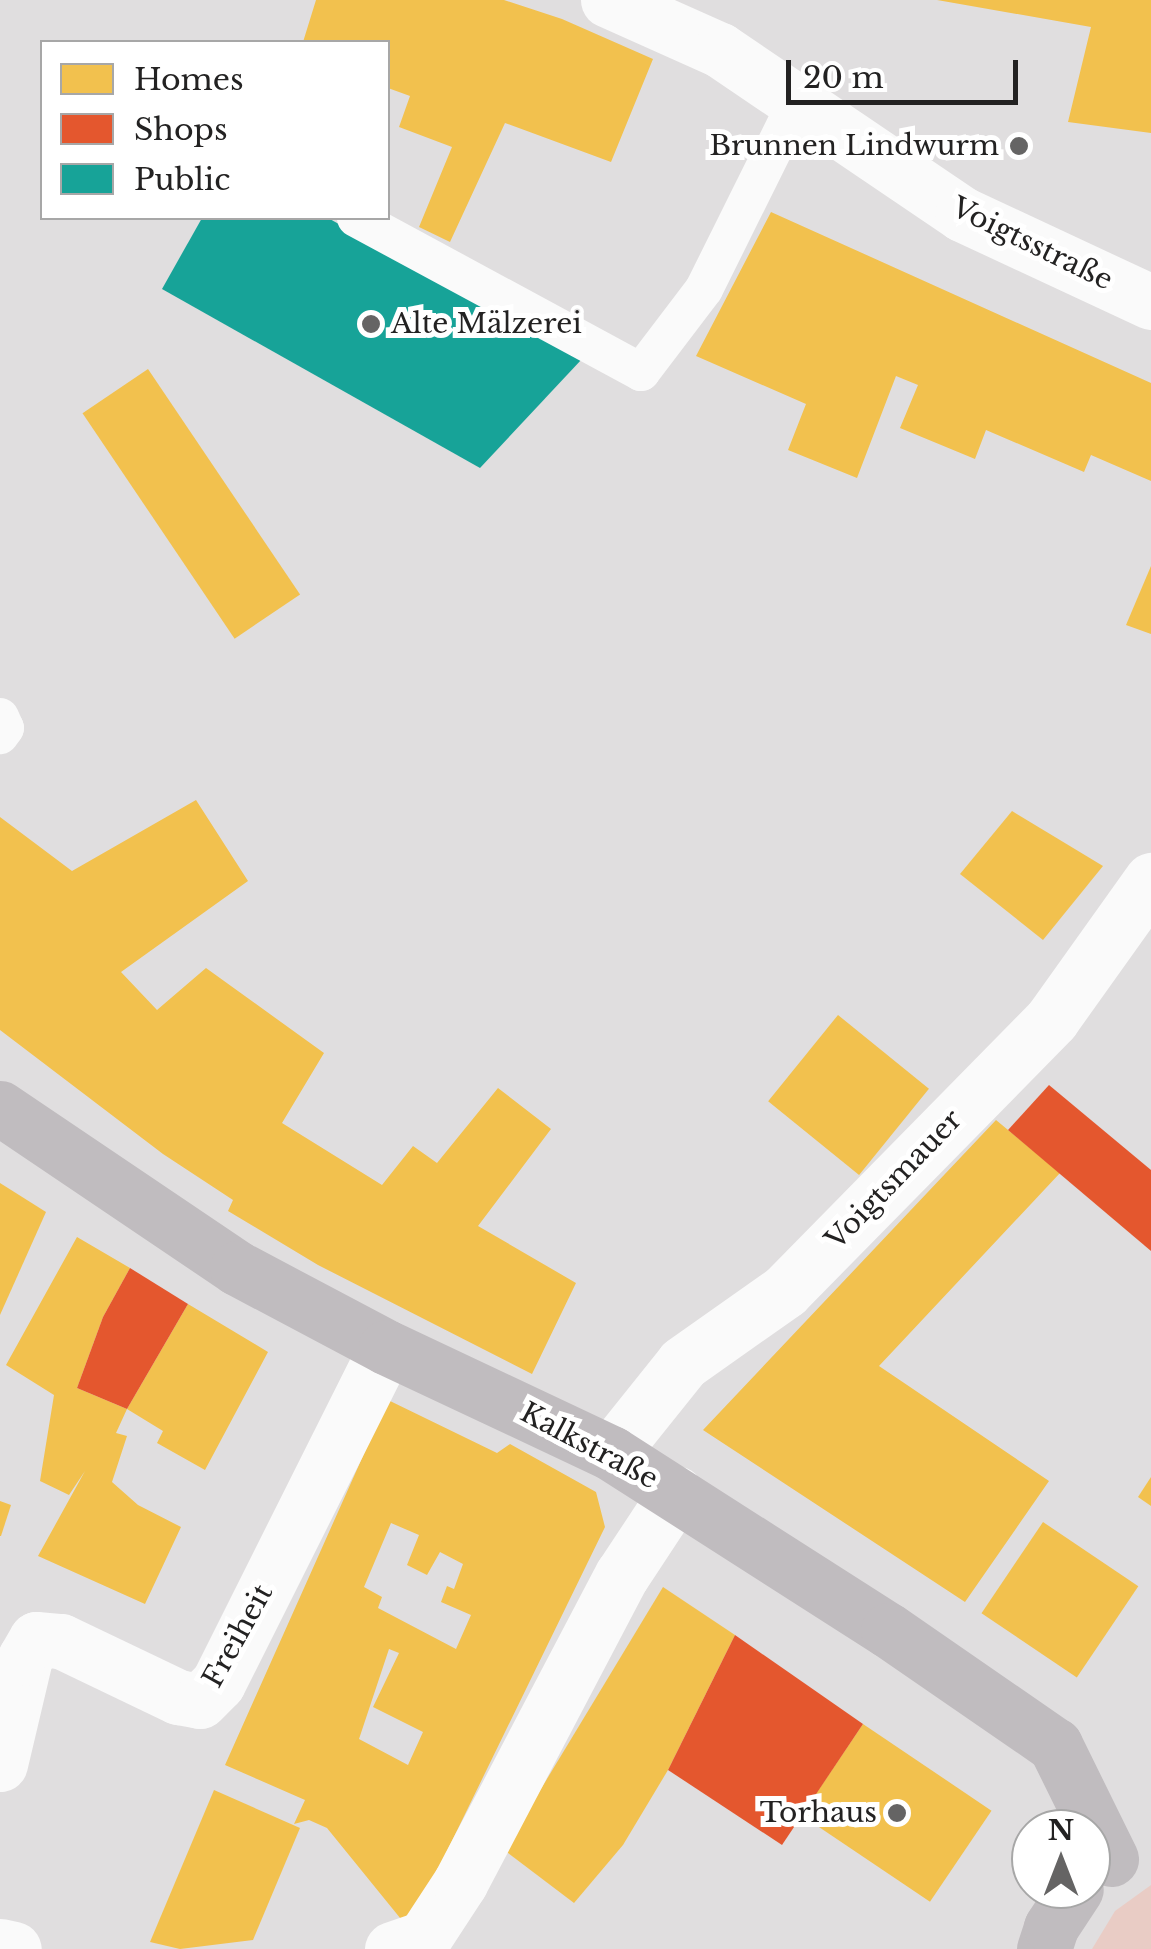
<!DOCTYPE html>
<meta charset="utf-8">
<style>
body{margin:0}
#map{position:relative;width:1151px;height:1949px;overflow:hidden;background:#e0dedf;font-family:"Libre Baskerville",serif}
div>[style]{position:absolute}
.green>*{inset:0;background:#e9ccc5}
.homes>*{inset:0;background:#f2c14e;transform-origin:0 0}
.shops>*{inset:0;background:#e4572e}
.public>*{inset:0;background:#17a398}
.service>*{height:38px;margin:-19px;padding:0 19px;transform-origin:19px;border-radius:19px;background:#fafafa}
.minor>*{height:55px;margin:-27.5px;padding:0 27.5px;transform-origin:27.5px;border-radius:27.5px;background:#fafafa}
.primary>*{height:55px;margin:-27.5px;padding:0 27.5px;transform-origin:27.5px;border-radius:27.5px;background:#c0bcbf}
.dots>*{width:28px;height:28px;translate:-50% -50%;box-sizing:border-box;border:5px solid #fff;border-radius:50%}
span{translate:-50% -50%;white-space:nowrap;text-align:center;line-height:1.15;-webkit-text-stroke:10px #fff;paint-order:stroke}
.poi-label{font-size:28px;color:#232222}
.right{translate:-100% -50%;text-align:right}
.left{translate:0 -50%;text-align:left}
.street-label{font-size:28px;color:#232222}
.legend{position:absolute;left:40px;top:40px;width:350px;height:180px;box-sizing:border-box;background:#fff;border:2px solid #a7a7a7;margin:0;padding:12px 18px;list-style:none;font-size:30px;color:#232222}
.legend li{display:flex;align-items:center;gap:20px;height:50px}
.legend b{width:50px;border:2px solid #a7a7a7}
.north{position:absolute;left:1011px;top:1809px;width:100px;height:100px;box-sizing:border-box;background:#fff;border:2px solid #a7a7a7;border-radius:50%;rotate:0deg;font-size:28px;font-weight:700;line-height:40px;text-align:center;color:#232222}
.north::after{content:'';display:block;margin:auto;width:35px;height:45px;background:#656464;clip-path:polygon(50% 0,100% 100%,50% 72%,0 100%)}
.scale{position:absolute;left:786px;top:60px;width:232px;height:45px;box-sizing:border-box;border:5px solid #232222;border-top:0;padding-left:12px;font-size:30px;line-height:35px;white-space:nowrap;color:#232222;-webkit-text-stroke:8px #fff;paint-order:stroke}
</style>
<div id="map">
<div class="green">
<div style="clip-path:polygon(1151px 1885px,1151px 1949px,1092px 1949px,1115px 1911px)"></div>
</div>
<div class="homes">
<div style="clip-path:polygon(316px 0,504px 0,562px 19px,653px 59px,611px 162px,505px 123px,450px 242px,419px 227px,452px 147px,399px 127px,410px 96px,388px 88px,388px 42px,303px 42px)"></div>
<div style="clip-path:polygon(937px 0,1151px 0,1151px 133px,1068px 122px,1091px 27px)"></div>
<div style="clip-path:polygon(771px 212px,1151px 383px,1151px 481px,1091px 455px,1084px 472px,986px 430px,975px 459px,900px 428px,918px 385px,896px 376px,857px 478px,788px 450px,806px 404px,696px 356px)"></div>
<div style="left:148px;top:369px;width:272px;height:79px;rotate:56deg"></div>
<div style="clip-path:polygon(1151px 566px,1151px 634px,1126px 625px)"></div>
<div style="clip-path:polygon(196px 800px,248px 881px,121px 972px,157px 1010px,206px 968px,324px 1053px,282px 1123px,382px 1185px,413px 1146px,437px 1163px,498px 1088px,551px 1129px,478px 1226px,576px 1283px,532px 1374px,318px 1265px,228px 1211px,233px 1200px,163px 1154px,0 1030px,0 817px,72px 871px)"></div>
<div style="clip-path:polygon(1012px 811px,1103px 866px,1043px 940px,960px 874px)"></div>
<div style="left:838px;top:1015px;width:117px;height:111px;rotate:39deg"></div>
<div style="clip-path:polygon(996px 1120px,1060px 1173px,879px 1366px,1049px 1481px,965px 1602px,703px 1430px)"></div>
<div style="clip-path:polygon(0 1183px,46px 1212px,0 1315px)"></div>
<div style="clip-path:polygon(77px 1237px,130px 1268px,103px 1317px,77px 1388px,127px 1409px,116px 1433px,127px 1436px,112px 1482px,138px 1505px,181px 1527px,145px 1604px,38px 1556px,85px 1471px,69px 1495px,40px 1481px,54px 1395px,6px 1365px)"></div>
<div style="clip-path:polygon(188px 1304px,268px 1352px,205px 1470px,157px 1443px,163px 1431px,127px 1409px)"></div>
<div style="clip-path:polygon(evenodd,388px 1400px,497px 1453px,510px 1444px,596px 1492px,605px 1527px,409px 1929px,327px 1828px,309px 1820px,294px 1824px,305px 1800px,225px 1765px,388px 1400px,391px 1523px,419px 1535px,407px 1565px,427px 1575px,440px 1552px,463px 1564px,454px 1589px,447px 1586px,441px 1602px,471px 1615px,456px 1649px,378px 1608px,382px 1597px,364px 1587px,391px 1523px,388px 1400px,389px 1649px,399px 1653px,373px 1707px,423px 1732px,408px 1765px,359px 1739px,389px 1649px)"></div>
<div style="clip-path:polygon(1151px 1477px,1151px 1506px,1138px 1497px)"></div>
<div style="clip-path:polygon(0 1501px,11px 1505px,1px 1536px,0 1536px)"></div>
<div style="left:1043px;top:1522px;width:115px;height:110px;rotate:34deg"></div>
<div style="clip-path:polygon(663px 1587px,735px 1635px,668px 1770px,623px 1845px,574px 1903px,504px 1850px)"></div>
<div style="left:863px;top:1724px;width:155px;height:110px;rotate:34deg"></div>
<div style="clip-path:polygon(214px 1790px,300px 1828px,253px 1940px,180px 1949px,150px 1942px)"></div>
</div>
<div class="shops">
<div style="clip-path:polygon(1049px 1085px,1151px 1170px,1151px 1251px,1008px 1130px)"></div>
<div style="clip-path:polygon(130px 1268px,188px 1304px,127px 1409px,77px 1388px,103px 1317px)"></div>
<div style="clip-path:polygon(735px 1635px,863px 1724px,782px 1845px,668px 1770px)"></div>
</div>
<div class="public">
<div style="clip-path:polygon(202px 218px,328px 218px,582px 359px,480px 468px,162px 289px)"></div>
</div>
<div class="service">
<div style="left:356px;top:218px;width:324px;rotate:28.4deg"></div>
<div style="left:641px;top:372px;width:104px;rotate:-52.8deg"></div>
<div style="left:704px;top:289px;width:209px;rotate:-63.6deg"></div>
<div style="left:0;top:717px;width:12px;rotate:66deg"></div>
<div style="left:5px;top:728px;width:9px;rotate:126deg"></div>
</div>
<div class="minor">
<div style="left:608px;top:0;width:123px;rotate:24.1deg"></div>
<div style="left:720px;top:50px;width:292px;rotate:34.1deg"></div>
<div style="left:962px;top:214px;width:208px;rotate:25deg"></div>
<div style="left:611px;top:1453px;width:115px;rotate:-51.3deg"></div>
<div style="left:683px;top:1363px;width:125px;rotate:-35.2deg"></div>
<div style="left:785px;top:1291px;width:381px;rotate:-45.5deg"></div>
<div style="left:1052px;top:1019px;width:171px;rotate:-54.5deg"></div>
<div style="left:0;top:1764px;width:109px;rotate:-76.7deg"></div>
<div style="left:25px;top:1658px;width:22px;rotate:-60deg"></div>
<div style="left:36px;top:1639px;width:25px;rotate:5deg"></div>
<div style="left:61px;top:1641px;width:130px;rotate:25.6deg"></div>
<div style="left:178px;top:1697px;width:22px;rotate:10deg"></div>
<div style="left:200px;top:1701px;width:25px;rotate:-45deg"></div>
<div style="left:218px;top:1683px;width:376px;rotate:-63.4deg"></div>
<div style="left:0;top:1946px;width:14px;rotate:12deg"></div>
<div style="left:392px;top:1949px;width:34px;rotate:-19deg"></div>
<div style="left:424px;top:1938px;width:66px;rotate:-56.8deg"></div>
<div style="left:460px;top:1883px;width:348px;rotate:-62.3deg"></div>
<div style="left:622px;top:1575px;width:98px;rotate:-56.6deg"></div>
</div>
<div class="primary">
<div style="left:0;top:1108px;width:286px;rotate:34deg"></div>
<div style="left:237px;top:1268px;width:169px;rotate:27.9deg"></div>
<div style="left:386px;top:1347px;width:249px;rotate:25.2deg"></div>
<div style="left:611px;top:1453px;width:329px;rotate:32.6deg"></div>
<div style="left:888px;top:1630px;width:203px;rotate:34.6deg"></div>
<div style="left:1055px;top:1745px;width:127px;rotate:63.8deg"></div>
<div style="left:1044px;top:1949px;width:23px;rotate:-72deg"></div>
<div style="left:1051px;top:1927px;width:45px;rotate:-56.7deg"></div>
</div>
<div class="dots">
<div style="left:1019px;top:146px;background:#656464"></div>
<div style="left:371px;top:324px;background:#656464"></div>
<div style="left:897px;top:1813px;background:#656464"></div>
</div>
<div class="poi-label">
<span class="right" style="left:999px;top:146px">Brunnen Lindwurm</span>
<span class="left" style="left:391px;top:324px">Alte Mälzerei</span>
<span class="right" style="left:877px;top:1813px">Torhaus</span>
</div>
<div class="street-label">
<span style="left:1032px;top:244px;rotate:26deg">Voigtsstraße</span>
<span style="left:894px;top:1180px;rotate:-46deg">Voigtsmauer</span>
<span style="left:589px;top:1446px;rotate:28deg">Kalkstraße</span>
<span style="left:238px;top:1636px;rotate:-61deg">Freiheit</span>
</div>
<ul class="legend">
<li><b style="height:28px;background:#f2c14e"></b>Homes</li>
<li><b style="height:28px;background:#e4572e"></b>Shops</li>
<li><b style="height:28px;background:#17a398"></b>Public</li>
</ul>
<div class="north">N</div>
<div class="scale">20 m</div>
</div>
